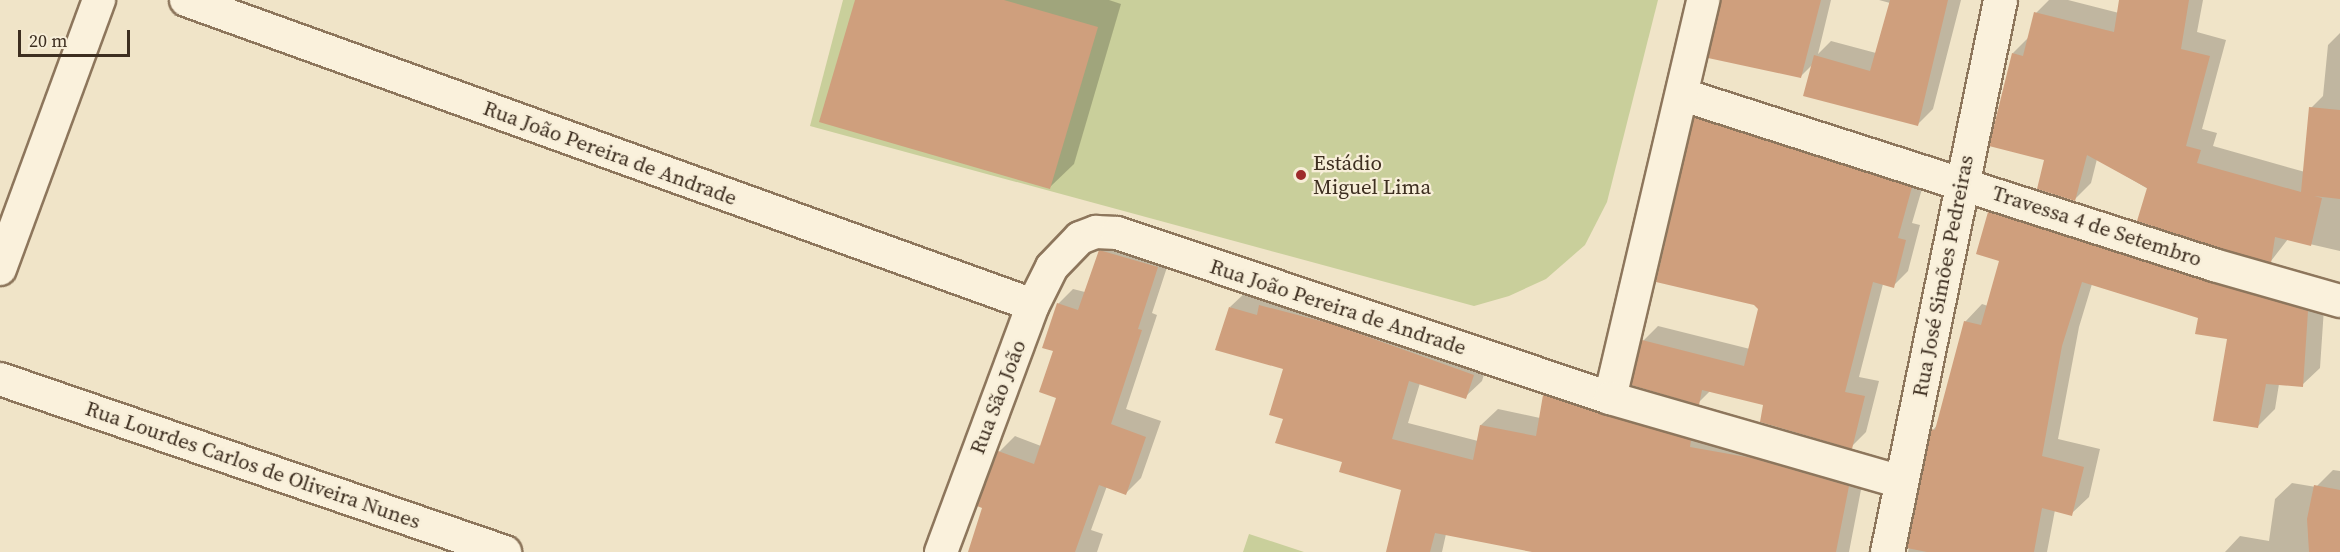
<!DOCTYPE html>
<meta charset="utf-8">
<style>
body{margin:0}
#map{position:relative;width:2340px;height:552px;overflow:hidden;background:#f0e4c8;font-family:"Source Serif 4",serif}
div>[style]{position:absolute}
.green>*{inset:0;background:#c9cf9b}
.shadow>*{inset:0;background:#0003}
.building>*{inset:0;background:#cf9f7d}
.roads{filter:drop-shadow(2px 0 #8d765c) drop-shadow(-2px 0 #8d765c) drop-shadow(0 2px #8d765c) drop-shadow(0 -2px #8d765c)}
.minor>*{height:32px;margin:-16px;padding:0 16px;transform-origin:16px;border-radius:16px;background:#faf1dc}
.secondary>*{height:33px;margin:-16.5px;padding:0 16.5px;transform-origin:16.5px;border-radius:16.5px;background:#faf1dc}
.dots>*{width:16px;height:16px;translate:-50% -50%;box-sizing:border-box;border:3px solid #f7eed8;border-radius:50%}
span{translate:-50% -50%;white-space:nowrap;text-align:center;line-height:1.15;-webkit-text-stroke:4.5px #f7eed8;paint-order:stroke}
.street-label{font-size:21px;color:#3d2e20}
.poi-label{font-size:21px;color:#3d2e20}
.left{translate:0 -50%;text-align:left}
.scale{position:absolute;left:18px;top:30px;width:112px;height:27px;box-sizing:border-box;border:3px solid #3d2e20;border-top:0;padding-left:8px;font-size:18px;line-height:21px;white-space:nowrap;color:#3d2e20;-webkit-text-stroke:4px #f7eed8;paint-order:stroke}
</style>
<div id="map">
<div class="green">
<div style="clip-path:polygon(843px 0,1658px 0,1607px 202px,1585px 245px,1546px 279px,1509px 296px,1474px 306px,810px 126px)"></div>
<div style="clip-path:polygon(1249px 534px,1304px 552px,1243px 552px)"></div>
</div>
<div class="shadow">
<div style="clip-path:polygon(857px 0,1109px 0,1121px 4px,1074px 164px,1050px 187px)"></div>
<div style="clip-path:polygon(1722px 0,1831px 0,1818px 54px,1831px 41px,1876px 53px,1890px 3px,1879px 0,1961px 0,1933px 109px,1917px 125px,1813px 64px,1800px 77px)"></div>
<div style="clip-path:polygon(2049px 0,2068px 0,2119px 13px,2121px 0,2203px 0,2197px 32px,2226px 40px,2202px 129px,2217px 133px,2213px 146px,2305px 172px,2311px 108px,2323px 96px,2328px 45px,2340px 33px,2340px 251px,2288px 239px,2271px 261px,2097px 159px,2091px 183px,2074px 200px,2046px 159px,2013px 53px,2030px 36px,2036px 13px)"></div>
<div style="clip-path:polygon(1711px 103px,1927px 172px,1912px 223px,1920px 225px,1908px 271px,1893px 286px,1883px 284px,1859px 377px,1879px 381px,1866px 432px,1851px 447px,1765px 404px,1710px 391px,1698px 403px,1643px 341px,1658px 326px,1750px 349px,1760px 309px,1695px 118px)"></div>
<div style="clip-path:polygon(2007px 195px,2325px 293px,2320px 368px,2302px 385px,2279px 384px,2275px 409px,2258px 426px,2229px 338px,2199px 317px,2092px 284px,2079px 327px,2058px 439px,2100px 449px,2089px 497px,2071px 514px,2055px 510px,2047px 552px,1908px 552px,1933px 430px,1938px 424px,1965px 322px,1982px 304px,1988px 306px,2001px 260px,1978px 253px,1990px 212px)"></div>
<div style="clip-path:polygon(1116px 235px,1172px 252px,1152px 313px,1157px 315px,1126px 409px,1161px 421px,1141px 478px,1126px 493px,1107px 486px,1091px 530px,1103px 534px,1097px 552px,972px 552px,999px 452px,1015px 436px,1041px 446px,1058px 397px,1055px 350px,1058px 304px,1073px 289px,1085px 292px,1100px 251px)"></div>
<div style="clip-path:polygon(1247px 291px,1489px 358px,1482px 381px,1465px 397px,1420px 383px,1408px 423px,1478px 441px,1481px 425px,1498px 409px,1540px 418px,1544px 395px,1561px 379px,1865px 469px,1849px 552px,1540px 552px,1446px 534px,1442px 552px,1387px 552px,1403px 489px,1344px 461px,1285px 418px,1285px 368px,1230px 307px)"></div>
<div style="clip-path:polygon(2333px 470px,2340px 471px,2340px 552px,2225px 552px,2240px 536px,2269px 541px,2275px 499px,2292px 483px,2316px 487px)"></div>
</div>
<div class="building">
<div style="clip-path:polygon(855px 0,1004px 0,1098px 27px,1050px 189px,819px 122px)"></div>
<div style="clip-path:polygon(1720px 0,1821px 0,1801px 78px,1708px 58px)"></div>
<div style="clip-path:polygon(1890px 0,1948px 0,1918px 126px,1803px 96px,1814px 55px,1870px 71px)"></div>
<div style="clip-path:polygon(2119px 0,2189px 0,2181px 49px,2210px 56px,2186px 146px,2201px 150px,2197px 163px,2301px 192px,2309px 107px,2340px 110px,2340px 199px,2314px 196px,2322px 198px,2311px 246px,2275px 237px,2271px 263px,2219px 248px,2137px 221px,2147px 188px,2087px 155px,2075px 201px,2037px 189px,2044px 160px,1989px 146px,2012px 53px,2023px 56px,2034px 12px,2114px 32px)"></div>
<div style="clip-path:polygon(1694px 117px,1912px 187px,1898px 238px,1906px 240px,1894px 288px,1873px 282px,1845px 392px,1865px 396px,1852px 449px,1760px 422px,1763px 405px,1702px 390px,1699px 405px,1631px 385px,1642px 340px,1744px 366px,1758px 309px,1754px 305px,1656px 282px)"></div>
<div style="clip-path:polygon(1988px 212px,2308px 311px,2303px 387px,2266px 384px,2258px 428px,2213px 421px,2227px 339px,2195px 334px,2198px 318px,2082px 282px,2062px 346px,2042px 456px,2084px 467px,2072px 516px,2042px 508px,2034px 552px,1927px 552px,1907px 548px,1931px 429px,1935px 430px,1964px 321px,1981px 325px,1999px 261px,1976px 254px)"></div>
<div style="clip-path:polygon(1099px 250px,1158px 267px,1138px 329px,1142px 330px,1111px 424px,1146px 437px,1126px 495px,1099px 485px,1075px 552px,968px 552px,982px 508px,977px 506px,998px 451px,1034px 464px,1056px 398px,1039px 392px,1053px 351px,1042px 348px,1057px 303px,1078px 310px)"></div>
<div style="clip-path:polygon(1259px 305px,1332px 324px,1474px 375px,1466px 399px,1409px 381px,1392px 439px,1473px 460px,1480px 425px,1536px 436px,1543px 395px,1691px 440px,1690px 447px,1752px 458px,1849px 486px,1836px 552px,1532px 552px,1435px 533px,1430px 552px,1386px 552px,1401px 490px,1339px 472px,1342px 462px,1275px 443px,1283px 419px,1269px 415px,1283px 369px,1215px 350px,1229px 307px,1257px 315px)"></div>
<div style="clip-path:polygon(2314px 485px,2340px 490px,2340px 552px,2309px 552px,2307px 519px)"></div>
</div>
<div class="roads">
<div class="minor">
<div style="left:186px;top:0;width:900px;rotate:19.8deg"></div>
<div style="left:1683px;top:95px;width:558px;rotate:17.75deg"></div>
<div style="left:2214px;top:265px;width:131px;rotate:15.9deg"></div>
<div style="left:0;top:269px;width:287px;rotate:-69.8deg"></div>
<div style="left:0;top:379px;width:534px;rotate:18.91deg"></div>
<div style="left:1610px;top:398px;width:409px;rotate:-76.8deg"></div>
<div style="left:941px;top:552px;width:264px;rotate:-69.6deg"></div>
<div style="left:1033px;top:305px;width:42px;rotate:-63.4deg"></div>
<div style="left:1052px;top:267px;width:40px;rotate:-46deg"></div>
<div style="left:1080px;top:238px;width:17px;rotate:-21deg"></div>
<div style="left:1096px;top:232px;width:21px;rotate:3deg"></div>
<div style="left:1117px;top:233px;width:520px;rotate:18.5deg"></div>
<div style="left:1610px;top:398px;width:303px;rotate:16.1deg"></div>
</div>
<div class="secondary">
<div style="left:1887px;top:552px;width:563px;rotate:-78.43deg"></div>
</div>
</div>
<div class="dots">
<div style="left:1301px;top:175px;background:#9e2a2b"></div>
</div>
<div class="street-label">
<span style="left:610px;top:153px;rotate:20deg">Rua João Pereira de Andrade</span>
<span style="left:2097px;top:226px;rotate:18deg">Travessa 4 de Setembro</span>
<span style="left:1943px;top:276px;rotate:-79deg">Rua José Simões Pedreiras</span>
<span style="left:1338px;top:307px;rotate:18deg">Rua João Pereira de Andrade</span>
<span style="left:998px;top:397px;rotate:-69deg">Rua São João</span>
<span style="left:253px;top:465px;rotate:19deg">Rua Lourdes Carlos de Oliveira Nunes</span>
</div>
<div class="poi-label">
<span class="left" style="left:1313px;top:175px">Estádio<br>Miguel Lima</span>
</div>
<div class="scale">20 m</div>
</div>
